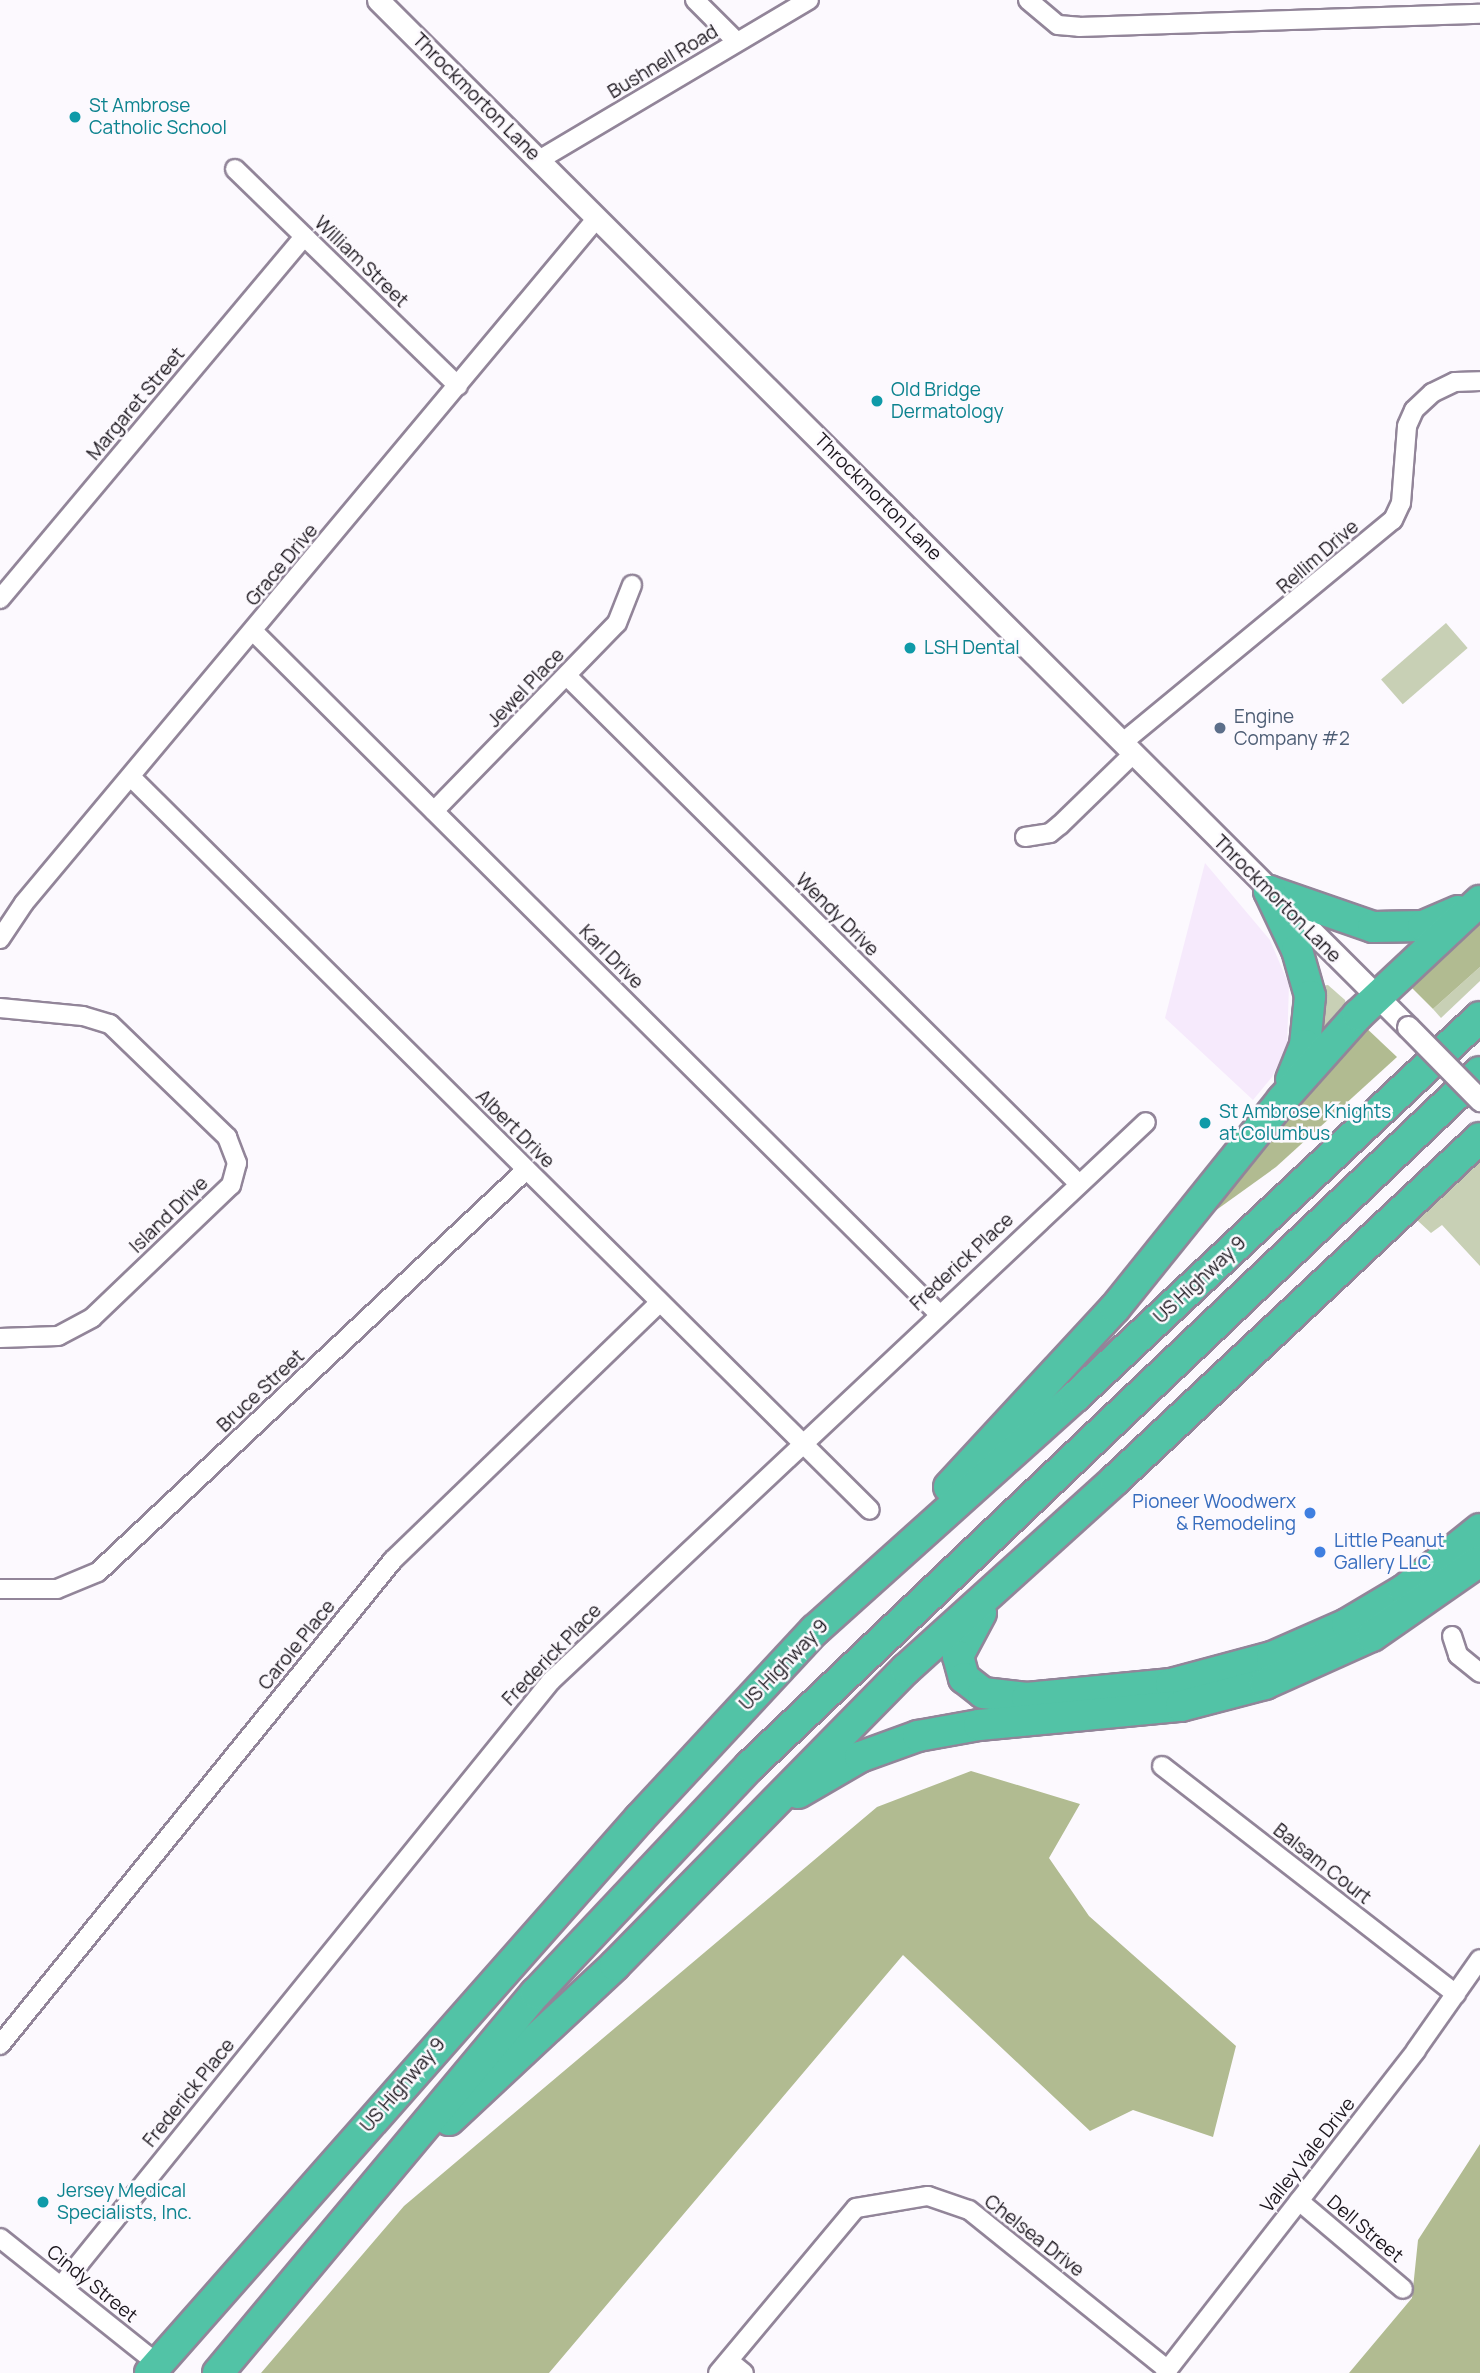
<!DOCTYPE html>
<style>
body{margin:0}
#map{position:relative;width:1480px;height:2373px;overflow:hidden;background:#fcf9fe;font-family:Manrope,sans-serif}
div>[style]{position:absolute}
.built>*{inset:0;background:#f6eafc}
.green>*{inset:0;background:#c8d0b5;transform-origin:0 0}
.forest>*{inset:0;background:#b1bb91}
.roads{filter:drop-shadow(2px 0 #928599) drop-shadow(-2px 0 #928599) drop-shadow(0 2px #928599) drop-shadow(0 -2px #928599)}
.minor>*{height:18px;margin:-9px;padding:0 9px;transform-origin:9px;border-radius:9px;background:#fff}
.tertiary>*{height:21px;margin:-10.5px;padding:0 10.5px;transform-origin:10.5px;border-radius:10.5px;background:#fff}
.trunk>*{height:30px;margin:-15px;padding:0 15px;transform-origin:15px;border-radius:15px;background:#52c3a6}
.bridges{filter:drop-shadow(2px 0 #928599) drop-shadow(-2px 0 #928599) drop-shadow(0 2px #928599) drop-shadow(0 -2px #928599)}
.tertiary-bridge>*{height:21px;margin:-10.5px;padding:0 10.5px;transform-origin:10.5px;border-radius:10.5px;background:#fff}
.dots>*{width:19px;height:19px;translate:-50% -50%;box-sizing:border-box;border:4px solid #fcf9fe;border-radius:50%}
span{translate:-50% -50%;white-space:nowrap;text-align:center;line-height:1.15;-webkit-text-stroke:5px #fcf9fe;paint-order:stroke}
.street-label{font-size:19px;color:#1a151c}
.culture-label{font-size:19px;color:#0d838f}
.left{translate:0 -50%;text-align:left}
.service-label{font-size:19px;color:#4e5e75}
.shop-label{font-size:19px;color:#366cbe}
.right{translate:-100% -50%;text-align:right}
</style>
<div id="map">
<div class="built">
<div style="clip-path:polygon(1205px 863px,1270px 940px,1289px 985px,1287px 1046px,1272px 1077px,1253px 1100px,1165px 1018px)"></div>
</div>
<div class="green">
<div style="left:1446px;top:623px;width:33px;height:86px;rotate:49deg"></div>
<div style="clip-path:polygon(1480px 967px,1480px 981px,1441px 1018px,1433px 1009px)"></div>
<div style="clip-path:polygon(1328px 985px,1345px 1000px,1348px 1012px,1307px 1063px,1320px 986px)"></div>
<div style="clip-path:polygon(1480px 1151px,1480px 1266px,1442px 1225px,1431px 1233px,1417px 1220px,1285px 1344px,1279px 1340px)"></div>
</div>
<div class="forest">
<div style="clip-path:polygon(1480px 914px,1480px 967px,1433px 1009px,1406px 982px)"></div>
<div style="clip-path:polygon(1362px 1024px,1397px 1057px,1276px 1167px,1201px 1221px)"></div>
<div style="clip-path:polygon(971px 1771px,1080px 1804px,1049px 1858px,1089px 1916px,1236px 2046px,1213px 2137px,1133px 2110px,1090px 2131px,903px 1955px,549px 2373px,261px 2373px,404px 2206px,877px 1807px)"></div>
<div style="clip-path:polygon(1480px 2144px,1480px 2373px,1349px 2373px,1412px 2298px,1418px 2240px)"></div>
</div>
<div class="roads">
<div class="minor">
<div style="left:695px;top:0;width:59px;rotate:45deg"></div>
<div style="left:1028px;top:0;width:39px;rotate:40deg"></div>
<div style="left:1058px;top:25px;width:21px;rotate:5deg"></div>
<div style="left:1079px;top:27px;width:401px;rotate:-1.9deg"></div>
<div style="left:539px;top:160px;width:314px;rotate:-30.7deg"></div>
<div style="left:235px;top:169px;width:311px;rotate:44.2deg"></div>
<div style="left:0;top:599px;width:473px;rotate:-50deg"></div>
<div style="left:254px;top:632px;width:965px;rotate:44.87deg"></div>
<div style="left:567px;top:676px;width:720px;rotate:44.77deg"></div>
<div style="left:1122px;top:743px;width:351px;rotate:-39.5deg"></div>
<div style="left:1393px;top:520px;width:19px;rotate:-65deg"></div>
<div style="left:1401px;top:503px;width:77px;rotate:-85.5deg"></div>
<div style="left:1407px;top:426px;width:17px;rotate:-66deg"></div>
<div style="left:1414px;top:410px;width:25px;rotate:-43deg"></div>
<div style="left:1432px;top:393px;width:25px;rotate:-26deg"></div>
<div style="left:1455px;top:382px;width:25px;rotate:-2deg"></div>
<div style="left:132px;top:778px;width:1039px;rotate:44.77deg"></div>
<div style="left:434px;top:811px;width:262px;rotate:-45.8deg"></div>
<div style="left:617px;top:623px;width:41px;rotate:-68.5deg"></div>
<div style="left:1025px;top:837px;width:25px;rotate:-9deg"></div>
<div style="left:1050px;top:833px;width:13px;rotate:-39deg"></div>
<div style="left:1060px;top:825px;width:102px;rotate:-44.2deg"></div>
<div style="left:0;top:939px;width:43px;rotate:-56.3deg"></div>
<div style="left:24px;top:903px;width:893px;rotate:-50.09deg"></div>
<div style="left:0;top:1008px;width:83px;rotate:5.5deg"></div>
<div style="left:83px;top:1016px;width:28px;rotate:17deg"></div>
<div style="left:110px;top:1024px;width:163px;rotate:44deg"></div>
<div style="left:227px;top:1137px;width:28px;rotate:69deg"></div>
<div style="left:237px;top:1163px;width:23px;rotate:105deg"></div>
<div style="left:231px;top:1185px;width:192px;rotate:136.3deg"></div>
<div style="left:92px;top:1318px;width:38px;rotate:152deg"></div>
<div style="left:58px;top:1336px;width:58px;rotate:178deg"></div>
<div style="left:0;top:1589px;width:57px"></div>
<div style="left:57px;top:1589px;width:44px;rotate:-22.5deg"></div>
<div style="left:98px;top:1572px;width:587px;rotate:-43.21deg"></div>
<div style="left:1452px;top:1636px;width:20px;rotate:72deg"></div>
<div style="left:1458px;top:1655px;width:28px;rotate:39deg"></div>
<div style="left:1162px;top:1766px;width:372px;rotate:37.8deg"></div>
<div style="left:0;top:2045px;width:624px;rotate:-50.98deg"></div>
<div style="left:393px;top:1560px;width:371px;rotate:-44deg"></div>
<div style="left:1299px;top:2201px;width:136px;rotate:40.2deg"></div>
<div style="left:0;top:2238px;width:202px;rotate:38.6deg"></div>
<div style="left:61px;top:2286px;width:779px;rotate:-51deg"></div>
<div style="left:551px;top:1681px;width:816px;rotate:-43.21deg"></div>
<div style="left:729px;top:2361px;width:19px;rotate:39deg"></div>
<div style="left:718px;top:2373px;width:215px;rotate:-50.1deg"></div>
<div style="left:856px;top:2208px;width:73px;rotate:-9.5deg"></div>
<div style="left:928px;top:2196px;width:43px;rotate:18.9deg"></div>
<div style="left:969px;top:2210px;width:255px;rotate:38.8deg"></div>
<div style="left:1165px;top:2373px;width:409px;rotate:-52.1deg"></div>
<div style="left:1416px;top:2050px;width:111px;rotate:-54.9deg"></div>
</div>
<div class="tertiary">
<div style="left:378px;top:0;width:1455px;rotate:44.92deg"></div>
</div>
<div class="trunk">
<div style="left:1269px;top:891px;width:110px;rotate:19.1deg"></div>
<div style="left:1373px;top:927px;width:50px;rotate:-1.1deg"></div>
<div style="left:1423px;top:926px;width:38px;rotate:-23deg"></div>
<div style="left:1269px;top:891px;width:65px;rotate:64.6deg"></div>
<div style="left:1297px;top:950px;width:48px;rotate:74.2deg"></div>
<div style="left:1310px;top:996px;width:49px;rotate:95.8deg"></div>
<div style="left:1305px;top:1045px;width:37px;rotate:112deg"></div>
<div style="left:949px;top:1487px;width:244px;rotate:-47.2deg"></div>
<div style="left:1115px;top:1308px;width:267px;rotate:-51.2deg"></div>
<div style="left:1282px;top:1100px;width:114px;rotate:-48.2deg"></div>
<div style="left:1358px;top:1015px;width:167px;rotate:-43.1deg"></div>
<div style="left:981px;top:1613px;width:49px;rotate:118.1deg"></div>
<div style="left:958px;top:1656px;width:23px;rotate:75deg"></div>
<div style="left:964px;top:1678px;width:24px;rotate:38deg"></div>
<div style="left:983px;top:1693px;width:44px;rotate:6.5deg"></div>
<div style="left:1027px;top:1698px;width:145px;rotate:-5.6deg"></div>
<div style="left:1171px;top:1684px;width:105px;rotate:-15deg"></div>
<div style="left:1272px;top:1657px;width:82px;rotate:-23.7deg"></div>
<div style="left:1347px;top:1624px;width:66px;rotate:-30.8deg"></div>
<div style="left:1404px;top:1590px;width:97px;rotate:-38.8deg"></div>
<div style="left:798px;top:1793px;width:72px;rotate:-30.1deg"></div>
<div style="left:860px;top:1757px;width:62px;rotate:-19.9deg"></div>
<div style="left:918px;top:1736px;width:62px;rotate:-10.2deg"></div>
<div style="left:979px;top:1725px;width:203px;rotate:-5.4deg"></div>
<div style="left:1181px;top:1706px;width:87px;rotate:-14.7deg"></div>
<div style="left:1265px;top:1684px;width:117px;rotate:-24.2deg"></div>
<div style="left:1372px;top:1636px;width:131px;rotate:-34.8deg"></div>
<div style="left:449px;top:2120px;width:227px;rotate:-43deg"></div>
<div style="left:615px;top:1965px;width:415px;rotate:-45.5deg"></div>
<div style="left:906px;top:1669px;width:282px;rotate:-42.1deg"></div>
<div style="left:1115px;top:1480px;width:500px;rotate:-43.14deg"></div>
<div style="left:150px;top:2373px;width:740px;rotate:-48.56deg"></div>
<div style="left:640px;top:1818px;width:257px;rotate:-47.1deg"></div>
<div style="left:815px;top:1630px;width:349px;rotate:-41.9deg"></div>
<div style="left:1075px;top:1397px;width:555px;rotate:-43.18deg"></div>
<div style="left:218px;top:2373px;width:496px;rotate:-50.1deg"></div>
<div style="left:536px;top:1993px;width:312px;rotate:-46.7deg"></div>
<div style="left:750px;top:1766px;width:1007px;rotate:-43.55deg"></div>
</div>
</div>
<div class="bridges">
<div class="tertiary-bridge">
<div style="left:1408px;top:1027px;width:103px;rotate:45.4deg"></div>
</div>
</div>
<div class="dots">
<div style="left:75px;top:117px;background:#0f9aa8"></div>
<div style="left:877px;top:401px;background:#0f9aa8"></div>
<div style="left:910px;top:648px;background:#0f9aa8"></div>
<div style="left:1220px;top:728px;background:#5c6f8a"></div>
<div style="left:1205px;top:1123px;background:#0f9aa8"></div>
<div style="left:1310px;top:1513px;background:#3f7fe0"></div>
<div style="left:1320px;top:1552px;background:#3f7fe0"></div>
<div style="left:43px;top:2202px;background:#0f9aa8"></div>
</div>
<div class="street-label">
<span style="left:663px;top:62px;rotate:-31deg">Bushnell Road</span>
<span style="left:476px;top:97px;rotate:45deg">Throckmorton Lane</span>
<span style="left:361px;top:262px;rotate:44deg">William Street</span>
<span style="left:136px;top:404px;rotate:-50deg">Margaret Street</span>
<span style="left:878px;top:497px;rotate:45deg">Throckmorton Lane</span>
<span style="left:1318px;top:557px;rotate:-41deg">Rellim Drive</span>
<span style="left:282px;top:565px;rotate:-50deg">Grace Drive</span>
<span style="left:526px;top:688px;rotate:-46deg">Jewel Place</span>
<span style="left:1277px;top:899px;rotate:45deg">Throckmorton Lane</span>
<span style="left:837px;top:915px;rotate:45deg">Wendy Drive</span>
<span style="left:611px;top:957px;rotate:45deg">Karl Drive</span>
<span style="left:515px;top:1129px;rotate:45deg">Albert Drive</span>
<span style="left:169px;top:1215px;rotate:-44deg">Island Drive</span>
<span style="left:962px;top:1262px;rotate:-43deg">Frederick Place</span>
<span style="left:1200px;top:1280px;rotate:-43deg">US Highway 9</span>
<span style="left:261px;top:1391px;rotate:-43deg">Bruce Street</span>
<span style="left:297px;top:1645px;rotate:-51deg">Carole Place</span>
<span style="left:552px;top:1655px;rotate:-46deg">Frederick Place</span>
<span style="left:784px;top:1665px;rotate:-46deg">US Highway 9</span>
<span style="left:1322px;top:1864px;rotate:38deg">Balsam Court</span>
<span style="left:403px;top:2085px;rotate:-49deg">US Highway 9</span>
<span style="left:189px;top:2093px;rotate:-51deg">Frederick Place</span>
<span style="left:1308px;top:2155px;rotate:-52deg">Valley Vale Drive</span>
<span style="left:1365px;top:2229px;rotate:40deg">Dell Street</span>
<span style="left:1034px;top:2236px;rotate:38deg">Chelsea Drive</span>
<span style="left:92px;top:2284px;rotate:39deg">Cindy Street</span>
</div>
<div class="culture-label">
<span class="left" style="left:89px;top:117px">St Ambrose<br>Catholic School</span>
<span class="left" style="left:891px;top:401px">Old Bridge<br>Dermatology</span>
<span class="left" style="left:924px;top:648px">LSH Dental</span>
<span class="left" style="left:1219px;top:1123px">St Ambrose Knights<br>at Columbus</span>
<span class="left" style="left:57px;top:2202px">Jersey Medical<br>Specialists, Inc.</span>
</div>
<div class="service-label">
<span class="left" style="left:1234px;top:728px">Engine<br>Company #2</span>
</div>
<div class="shop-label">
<span class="right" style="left:1296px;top:1513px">Pioneer Woodwerx<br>&amp; Remodeling</span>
<span class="left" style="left:1334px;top:1552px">Little Peanut<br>Gallery LLC</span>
</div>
</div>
